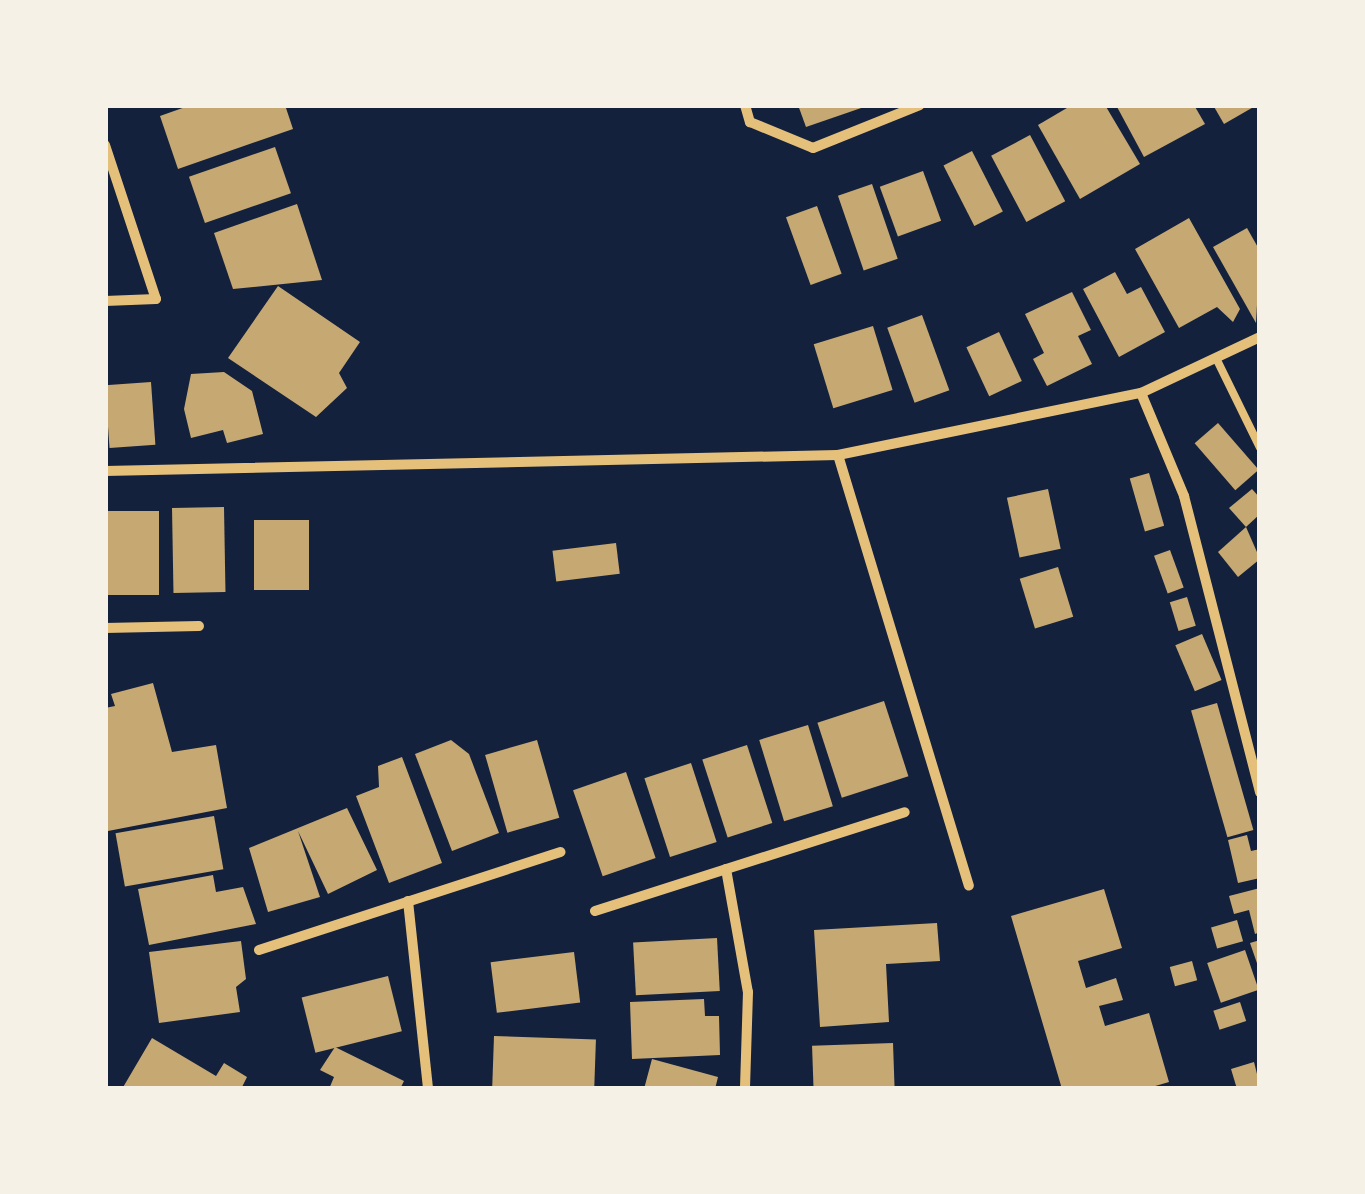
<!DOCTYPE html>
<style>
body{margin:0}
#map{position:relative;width:1365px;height:1194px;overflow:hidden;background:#14213d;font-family:Bitter,serif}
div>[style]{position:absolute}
.building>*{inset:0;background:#c6a872;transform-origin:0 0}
.service>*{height:8px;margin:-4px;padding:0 4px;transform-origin:4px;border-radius:4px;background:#e5c07b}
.minor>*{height:10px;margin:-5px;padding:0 5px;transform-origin:5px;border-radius:5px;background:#e5c07b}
span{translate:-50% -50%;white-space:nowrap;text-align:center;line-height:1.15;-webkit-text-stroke:8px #f6f1e7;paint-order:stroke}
.frame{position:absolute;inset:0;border:108px solid #f6f1e7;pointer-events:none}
</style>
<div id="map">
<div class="building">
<div style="clip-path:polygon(191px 105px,285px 105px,293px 129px,178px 169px,160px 116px)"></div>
<div style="clip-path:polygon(798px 105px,866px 105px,867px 106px,806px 127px)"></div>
<div style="clip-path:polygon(1072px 105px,1105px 105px,1140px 164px,1080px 199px,1038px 125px)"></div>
<div style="clip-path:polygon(1116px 105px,1194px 105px,1205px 124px,1144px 157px)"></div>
<div style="clip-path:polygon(1213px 105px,1257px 105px,1224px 124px)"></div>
<div style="left:1030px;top:135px;width:75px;height:44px;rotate:62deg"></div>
<div style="left:275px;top:147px;width:49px;height:91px;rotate:71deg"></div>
<div style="left:972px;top:151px;width:68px;height:32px;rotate:63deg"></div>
<div style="left:923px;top:171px;width:53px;height:46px;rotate:70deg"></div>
<div style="left:872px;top:184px;width:79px;height:36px;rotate:71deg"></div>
<div style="clip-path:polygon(297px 204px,322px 280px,233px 289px,214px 233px)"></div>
<div style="left:817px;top:206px;width:72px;height:33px;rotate:70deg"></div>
<div style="clip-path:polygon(1189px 218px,1240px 309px,1233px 322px,1217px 307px,1179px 328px,1135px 249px)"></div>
<div style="clip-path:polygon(1247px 228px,1260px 251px,1256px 323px,1213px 247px)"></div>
<div style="clip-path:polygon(1115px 272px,1127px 294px,1141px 287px,1165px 332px,1119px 357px,1083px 289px)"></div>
<div style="clip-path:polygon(278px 286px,360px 342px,339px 373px,347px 388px,316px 417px,228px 358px)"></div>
<div style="clip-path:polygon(1072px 292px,1091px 330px,1078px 336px,1092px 364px,1047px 386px,1033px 359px,1044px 353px,1025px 314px)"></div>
<div style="left:922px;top:315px;width:80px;height:37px;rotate:70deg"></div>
<div style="left:873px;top:326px;width:67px;height:62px;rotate:73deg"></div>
<div style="left:999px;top:332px;width:54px;height:36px;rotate:65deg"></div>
<div style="clip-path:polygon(224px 372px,252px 391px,263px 434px,227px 443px,223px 430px,191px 438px,184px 409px,191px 374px)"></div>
<div style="left:151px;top:382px;width:63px;height:46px;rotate:86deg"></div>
<div style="left:1218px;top:423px;width:62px;height:31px;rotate:49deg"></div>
<div style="left:1149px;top:473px;width:55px;height:20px;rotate:74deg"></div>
<div style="left:1048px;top:489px;width:61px;height:42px;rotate:78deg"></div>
<div style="clip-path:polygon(1252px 489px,1260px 498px,1260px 514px,1246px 527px,1229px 508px)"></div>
<div style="left:224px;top:507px;width:85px;height:52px;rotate:89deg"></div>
<div style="left:105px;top:511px;width:54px;height:84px"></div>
<div style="left:254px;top:520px;width:55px;height:70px"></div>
<div style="clip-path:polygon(1246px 527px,1260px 559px,1238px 577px,1218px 552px)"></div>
<div style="left:616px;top:543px;width:31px;height:64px;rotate:83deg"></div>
<div style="left:1170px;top:550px;width:40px;height:17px;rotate:70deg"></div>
<div style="left:1058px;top:567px;width:52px;height:40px;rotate:73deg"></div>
<div style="left:1187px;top:597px;width:30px;height:18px;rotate:73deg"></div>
<div style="left:1202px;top:634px;width:50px;height:29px;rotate:67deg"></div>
<div style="clip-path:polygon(153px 683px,172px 752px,216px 745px,227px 808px,108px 831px,105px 708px,115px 706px,111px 694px)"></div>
<div style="left:884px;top:701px;width:79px;height:70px;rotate:72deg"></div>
<div style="left:1217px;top:703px;width:132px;height:27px;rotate:74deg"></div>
<div style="left:808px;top:725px;width:85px;height:51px;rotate:73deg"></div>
<div style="clip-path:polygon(451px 740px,469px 754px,499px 833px,452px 851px,415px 754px)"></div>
<div style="left:537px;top:740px;width:81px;height:54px;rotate:74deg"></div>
<div style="left:747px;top:745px;width:82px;height:47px;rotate:72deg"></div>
<div style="clip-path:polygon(402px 757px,442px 863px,389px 883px,356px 796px,379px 787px,378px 766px)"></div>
<div style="left:691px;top:763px;width:83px;height:49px;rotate:72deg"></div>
<div style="left:626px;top:772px;width:91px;height:56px;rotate:71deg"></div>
<div style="clip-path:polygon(347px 808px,377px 870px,328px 894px,298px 831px,320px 897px,268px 912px,249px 848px)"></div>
<div style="left:214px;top:816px;width:54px;height:100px;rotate:80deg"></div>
<div style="clip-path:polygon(1247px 835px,1251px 851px,1260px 849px,1260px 878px,1238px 883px,1228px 840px)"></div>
<div style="clip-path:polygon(213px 875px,216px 892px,243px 887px,256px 924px,149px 945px,138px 889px)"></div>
<div style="clip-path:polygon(1260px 888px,1260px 932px,1255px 934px,1249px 910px,1234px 914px,1229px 896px)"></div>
<div style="clip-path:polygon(1104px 889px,1122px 948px,1078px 961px,1086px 988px,1116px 978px,1123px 1000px,1099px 1006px,1105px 1026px,1149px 1013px,1169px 1082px,1145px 1089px,1062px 1089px,1011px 916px)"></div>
<div style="left:1237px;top:920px;width:22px;height:27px;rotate:74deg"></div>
<div style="clip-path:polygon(937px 923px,940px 961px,886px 964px,889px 1022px,820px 1027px,814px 930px)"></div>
<div style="left:717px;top:938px;width:53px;height:84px;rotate:87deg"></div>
<div style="clip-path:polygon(1260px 940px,1260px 969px,1259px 969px,1250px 943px)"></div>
<div style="clip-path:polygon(241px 941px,246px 979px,236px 987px,240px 1012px,159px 1023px,149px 952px)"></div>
<div style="left:1245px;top:950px;width:42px;height:40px;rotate:71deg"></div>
<div style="left:574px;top:952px;width:51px;height:84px;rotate:83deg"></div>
<div style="left:1192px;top:961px;width:20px;height:23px;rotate:75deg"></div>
<div style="left:388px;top:976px;width:57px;height:89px;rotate:76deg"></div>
<div style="clip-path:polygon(704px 999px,705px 1016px,719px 1016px,720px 1055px,632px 1059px,630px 1002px)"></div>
<div style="left:1240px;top:1002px;width:20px;height:28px;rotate:72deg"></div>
<div style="left:494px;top:1036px;width:102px;height:52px;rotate:2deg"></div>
<div style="clip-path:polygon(152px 1038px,216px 1076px,224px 1063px,247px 1077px,241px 1089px,122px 1089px)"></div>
<div style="left:893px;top:1043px;width:46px;height:81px;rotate:88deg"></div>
<div style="clip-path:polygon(335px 1047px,404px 1081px,400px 1089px,329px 1089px,334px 1077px,320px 1070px)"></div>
<div style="clip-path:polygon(652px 1059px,718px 1077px,715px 1089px,644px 1089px)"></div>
<div style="clip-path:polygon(1254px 1062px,1260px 1086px,1237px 1089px,1231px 1069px)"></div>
</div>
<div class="service">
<div style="left:1216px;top:358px;width:100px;rotate:63.9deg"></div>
</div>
<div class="minor">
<div style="left:745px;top:105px;width:18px;rotate:74deg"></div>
<div style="left:750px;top:122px;width:68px;rotate:22.4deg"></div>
<div style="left:813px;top:148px;width:115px;rotate:-21.9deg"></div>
<div style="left:105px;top:145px;width:162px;rotate:71.7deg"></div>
<div style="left:156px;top:299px;width:51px;rotate:177.8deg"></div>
<div style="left:1141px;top:393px;width:112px;rotate:67.3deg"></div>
<div style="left:1184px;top:496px;width:306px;rotate:75.6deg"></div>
<div style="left:838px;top:455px;width:450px;rotate:73.1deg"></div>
<div style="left:105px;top:471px;width:733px;rotate:-1.25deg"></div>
<div style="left:838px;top:455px;width:309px;rotate:-11.6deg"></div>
<div style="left:1141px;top:393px;width:132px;rotate:-25.2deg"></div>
<div style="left:105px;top:628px;width:94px;rotate:-1.2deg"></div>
<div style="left:726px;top:869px;width:125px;rotate:79.9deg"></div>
<div style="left:748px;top:992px;width:97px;rotate:91.8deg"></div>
<div style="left:408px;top:901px;width:189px;rotate:83.9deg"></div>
<div style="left:595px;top:911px;width:325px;rotate:-17.7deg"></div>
<div style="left:259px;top:950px;width:317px;rotate:-18deg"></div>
</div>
<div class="frame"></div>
</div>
